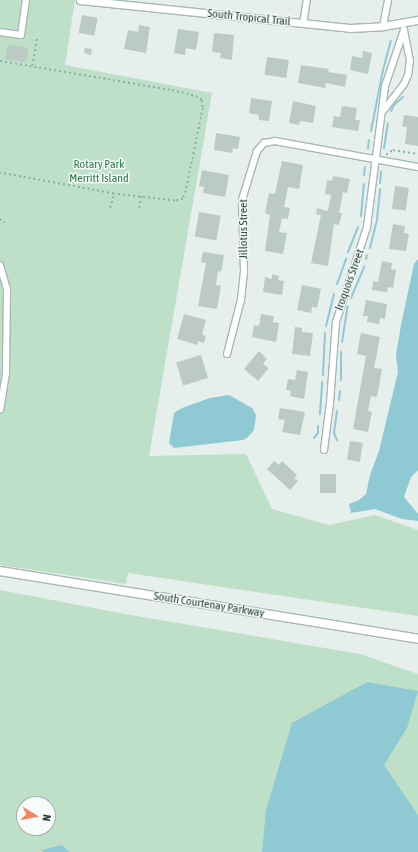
<!DOCTYPE html>
<style>
body{margin:0}
#map{position:relative;width:418px;height:852px;overflow:hidden;background:#e6efeb;font-family:"Asap Condensed",sans-serif}
div>[style]{position:absolute}
.green>*{inset:0;background:#bfe0c8}
.water>*{inset:0;background:#8ec9d4}
.stream>*{height:2px;margin:-1px;padding:0 1px;transform-origin:1px;border-radius:1px;background:#8ec9d4}
.building>*{inset:0;background:#bbcac4;transform-origin:0 0}
.path>*{height:1.5px;margin-top:-0.75px;transform-origin:0;background:repeating-linear-gradient(90deg,#86b3a5 0 2px,transparent 0 5px)}
.roads{filter:drop-shadow(1px 0 #a8b8b2) drop-shadow(-1px 0 #a8b8b2) drop-shadow(0 1px #a8b8b2) drop-shadow(0 -1px #a8b8b2)}
.minor>*{height:6px;margin:-3px;padding:0 3px;transform-origin:3px;border-radius:3px;background:#fff}
.tertiary>*{height:7px;margin:-3.5px;padding:0 3.5px;transform-origin:3.5px;border-radius:3.5px;background:#fff}
.secondary>*{height:8px;margin:-4px;padding:0 4px;transform-origin:4px;border-radius:4px;background:#fff}
span{translate:-50% -50%;white-space:nowrap;text-align:center;line-height:1.15;-webkit-text-stroke:3px #f7fbf9;paint-order:stroke}
.street-label{font-size:12px;color:#24423a}
.park-label{font-size:12px;color:#2d7a4b}
.north{position:absolute;left:16px;top:796px;width:40px;height:40px;box-sizing:border-box;background:#f7fbf9;border:1px solid #a3b1ad;border-radius:50%;rotate:100deg;font-size:11px;font-weight:700;line-height:16px;text-align:center;color:#24423a}
.north::after{content:'';display:block;margin:auto;width:14px;height:18px;background:#f4845f;clip-path:polygon(50% 0,100% 100%,50% 72%,0 100%)}
</style>
<div id="map">
<div class="green">
<div style="clip-path:polygon(0 0,75px 0,65px 65px,212px 93px,149px 456px,246px 454px,272px 509px,329px 525px,375px 515px,418px 530px,418px 616px,128px 573px,126px 584px,0 565px)"></div>
<div style="clip-path:polygon(evenodd,0 590px,125px 614px,360px 654px,418px 674px,418px 852px,0 852px,0 590px,24px 804px,48px 804px,48px 828px,24px 828px,24px 804px)"></div>
</div>
<div class="water">
<div style="clip-path:polygon(418px 259px,418px 470px,411px 477px,404px 497px,418px 514px,418px 521px,402px 519px,375px 509px,351px 513px,349px 504px,359px 500px,366px 494px,370px 475px,379px 451px,398px 372px,396px 355px,401px 325px,414px 264px)"></div>
<div style="clip-path:polygon(229px 395px,252px 408px,256px 415px,254px 430px,248px 437px,243px 440px,174px 448px,169px 443px,174px 413px,182px 408px,210px 398px)"></div>
<div style="clip-path:polygon(367px 682px,418px 691px,407px 728px,384px 765px,418px 815px,418px 852px,262px 852px,266px 810px,292px 723px)"></div>
<div style="clip-path:polygon(62px 845px,69px 852px,43px 852px,42px 850px)"></div>
</div>
<div class="stream">
<div style="left:391px;top:111px;width:7px;rotate:-63deg"></div>
<div style="left:394px;top:105px;width:12px;rotate:-42deg"></div>
<div style="left:371px;top:131px;width:62px;rotate:-78.9deg"></div>
<div style="left:383px;top:70px;width:30px;rotate:-75deg"></div>
<div style="left:368px;top:148px;width:8px;rotate:-83deg"></div>
<div style="left:384px;top:148px;width:25px;rotate:-81deg"></div>
<div style="left:364px;top:175px;width:8px;rotate:-83deg"></div>
<div style="left:380px;top:183px;width:11px;rotate:-85deg"></div>
<div style="left:361px;top:216px;width:32px;rotate:-85deg"></div>
<div style="left:370px;top:248px;width:30px;rotate:-76deg"></div>
<div style="left:377px;top:219px;width:30px;rotate:-84deg"></div>
<div style="left:348px;top:252px;width:27px;rotate:-68deg"></div>
<div style="left:366px;top:259px;width:4px;rotate:-76deg"></div>
<div style="left:337px;top:284px;width:27px;rotate:-70deg"></div>
<div style="left:351px;top:298px;width:34px;rotate:-67deg"></div>
<div style="left:326px;top:326px;width:33px;rotate:-76deg"></div>
<div style="left:342px;top:342px;width:36px;rotate:-81deg"></div>
<div style="left:323px;top:375px;width:42px;rotate:-87.3deg"></div>
<div style="left:341px;top:380px;width:28px;rotate:-90deg"></div>
<div style="left:339px;top:400px;width:9px;rotate:-84deg"></div>
<div style="left:337px;top:411px;width:22px;rotate:98deg"></div>
<div style="left:334px;top:433px;width:8px;rotate:67deg"></div>
<div style="left:320px;top:414px;width:32px;rotate:-86deg"></div>
<div style="left:314px;top:438px;width:6px;rotate:-51deg"></div>
<div style="left:318px;top:433px;width:7px;rotate:-90deg"></div>
</div>
<div class="building">
<div style="left:82px;top:15px;width:16px;height:18px;rotate:11deg"></div>
<div style="clip-path:polygon(139px 25px,150px 27px,146px 53px,124px 49px,128px 30px,138px 32px)"></div>
<div style="clip-path:polygon(178px 29px,199px 32px,196px 50px,186px 48px,185px 55px,174px 53px)"></div>
<div style="clip-path:polygon(214px 33px,234px 35px,232px 60px,220px 58px,221px 53px,212px 52px)"></div>
<div style="left:8px;top:44px;width:21px;height:15px;rotate:11deg"></div>
<div style="clip-path:polygon(85px 48px,92px 49px,91px 55px,84px 53px)"></div>
<div style="clip-path:polygon(363px 51px,372px 53px,368px 74px,350px 70px,352px 56px,362px 58px)"></div>
<div style="left:267px;top:57px;width:22px;height:18px;rotate:8deg"></div>
<div style="clip-path:polygon(301px 65px,329px 69px,328px 72px,347px 75px,345px 87px,326px 83px,325px 88px,298px 83px)"></div>
<div style="clip-path:polygon(251px 98px,272px 101px,269px 121px,259px 120px,259px 115px,249px 113px)"></div>
<div style="clip-path:polygon(293px 101px,316px 106px,313px 123px,300px 121px,299px 125px,289px 123px)"></div>
<div style="clip-path:polygon(342px 106px,357px 108px,355px 120px,360px 120px,358px 131px,332px 127px,334px 116px,340px 117px)"></div>
<div style="clip-path:polygon(404px 115px,418px 117px,418px 146px,405px 144px,407px 127px,402px 126px)"></div>
<div style="clip-path:polygon(216px 133px,240px 137px,238px 149px,233px 148px,232px 153px,214px 150px)"></div>
<div style="clip-path:polygon(282px 161px,303px 165px,299px 189px,288px 187px,284px 207px,290px 208px,288px 219px,282px 218px,279px 232px,287px 233px,283px 254px,265px 251px,270px 215px,265px 213px,269px 193px,275px 194px)"></div>
<div style="clip-path:polygon(202px 170px,229px 175px,225px 197px,203px 193px,204px 187px,199px 186px)"></div>
<div style="clip-path:polygon(333px 176px,350px 179px,347px 193px,343px 192px,339px 213px,342px 213px,339px 225px,334px 224px,328px 266px,311px 263px,321px 215px,316px 214px,317px 208px,328px 211px,331px 195px,325px 194px,327px 180px,332px 181px)"></div>
<div style="left:395px;top:186px;width:14px;height:23px;rotate:8deg"></div>
<div style="left:199px;top:212px;width:22px;height:25px;rotate:10deg"></div>
<div style="clip-path:polygon(393px 224px,405px 226px,404px 233px,409px 234px,406px 251px,389px 249px)"></div>
<div style="clip-path:polygon(203px 252px,224px 255px,221px 272px,218px 271px,216px 285px,221px 286px,217px 309px,198px 306px,206px 263px,201px 262px)"></div>
<div style="clip-path:polygon(382px 261px,392px 263px,391px 269px,396px 270px,393px 288px,388px 287px,387px 292px,372px 290px,373px 281px,378px 282px)"></div>
<div style="clip-path:polygon(272px 274px,279px 276px,278px 280px,284px 281px,282px 295px,263px 292px,265px 277px,272px 279px)"></div>
<div style="clip-path:polygon(302px 285px,321px 289px,317px 308px,312px 307px,311px 313px,297px 310px)"></div>
<div style="clip-path:polygon(366px 300px,387px 304px,385px 319px,380px 318px,379px 324px,367px 322px,368px 316px,363px 316px)"></div>
<div style="clip-path:polygon(184px 314px,206px 320px,202px 334px,206px 336px,204px 343px,197px 341px,198px 345px,177px 339px)"></div>
<div style="clip-path:polygon(261px 314px,274px 316px,273px 322px,279px 323px,276px 342px,252px 337px,254px 325px,259px 326px)"></div>
<div style="clip-path:polygon(295px 327px,302px 328px,302px 332px,313px 333px,310px 356px,292px 354px)"></div>
<div style="clip-path:polygon(361px 333px,380px 337px,374px 368px,382px 369px,377px 397px,371px 396px,368px 411px,372px 412px,368px 432px,353px 429px,366px 356px,357px 354px)"></div>
<div style="clip-path:polygon(259px 351px,267px 359px,263px 364px,269px 368px,258px 381px,244px 369px)"></div>
<div style="left:201px;top:355px;width:24px;height:26px;rotate:73deg"></div>
<div style="clip-path:polygon(297px 370px,308px 372px,304px 399px,290px 396px,291px 391px,286px 390px,288px 379px,295px 380px)"></div>
<div style="clip-path:polygon(280px 408px,305px 412px,300px 435px,282px 432px,285px 420px,278px 419px)"></div>
<div style="left:350px;top:441px;width:13px;height:19px;rotate:9deg"></div>
<div style="clip-path:polygon(274px 461px,279px 465px,282px 461px,297px 475px,294px 478px,298px 481px,290px 490px,267px 469px)"></div>
<div style="left:320px;top:474px;width:16px;height:19px"></div>
</div>
<div class="path">
<div style="left:0;top:61px;width:174px;rotate:9.6deg"></div>
<div style="left:172px;top:90px;width:25px;rotate:14deg"></div>
<div style="left:196px;top:96px;width:7px;rotate:34deg"></div>
<div style="left:202px;top:100px;width:8px;rotate:83deg"></div>
<div style="left:203px;top:108px;width:85px;rotate:101.6deg"></div>
<div style="left:186px;top:191px;width:9px;rotate:111deg"></div>
<div style="left:183px;top:199px;width:8px;rotate:166deg"></div>
<div style="left:175px;top:201px;width:61px;rotate:-173.5deg"></div>
<div style="left:114px;top:194px;width:116px;rotate:-169.6deg"></div>
<div style="left:32px;top:66px;width:28px;rotate:-80deg"></div>
<div style="left:386px;top:155px;width:9px;rotate:-36deg"></div>
<div style="left:393px;top:150px;width:25px;rotate:9deg"></div>
<div style="left:110px;top:208px;width:15px;rotate:-74deg"></div>
<div style="left:139px;top:208px;width:12px;rotate:-81deg"></div>
<div style="left:0;top:219px;width:6px;rotate:39deg"></div>
</div>
<div class="roads">
<div class="minor">
<div style="left:303px;top:24px;width:24px;rotate:-81deg"></div>
<div style="left:383px;top:26px;width:26px;rotate:-79deg"></div>
<div style="left:0;top:32px;width:21px;rotate:8deg"></div>
<div style="left:21px;top:35px;width:35px;rotate:-82deg"></div>
<div style="left:383px;top:111px;width:34px;rotate:-52deg"></div>
<div style="left:404px;top:84px;width:10px;rotate:-66deg"></div>
<div style="left:408px;top:75px;width:14px;rotate:-82deg"></div>
<div style="left:410px;top:61px;width:32px;rotate:-101deg"></div>
<div style="left:0;top:265px;width:25px;rotate:74deg"></div>
<div style="left:7px;top:289px;width:84px;rotate:90.7deg"></div>
<div style="left:6px;top:373px;width:37px;rotate:99deg"></div>
<div style="left:227px;top:354px;width:56px;rotate:-75.5deg"></div>
<div style="left:241px;top:300px;width:28px;rotate:-84deg"></div>
<div style="left:244px;top:272px;width:72px;rotate:-91.6deg"></div>
<div style="left:242px;top:200px;width:51px;rotate:-73deg"></div>
<div style="left:257px;top:151px;width:11px;rotate:-49deg"></div>
<div style="left:264px;top:143px;width:11px;rotate:-10deg"></div>
<div style="left:275px;top:141px;width:145px;rotate:10.3deg"></div>
<div style="left:324px;top:450px;width:47px;rotate:-82.7deg"></div>
<div style="left:330px;top:403px;width:81px;rotate:-85.8deg"></div>
<div style="left:336px;top:322px;width:100px;rotate:-71.9deg"></div>
<div style="left:367px;top:227px;width:142px;rotate:-82.7deg"></div>
<div style="left:385px;top:86px;width:59px;rotate:-71.3deg"></div>
</div>
<div class="tertiary">
<div style="left:80px;top:0;width:271px;rotate:5.9deg"></div>
<div style="left:350px;top:28px;width:33px;rotate:-3deg"></div>
<div style="left:383px;top:26px;width:36px;rotate:-10deg"></div>
</div>
<div class="secondary">
<div style="left:0;top:571px;width:423px;rotate:9.2deg"></div>
</div>
</div>
<div class="street-label">
<span style="left:249px;top:18px;rotate:6deg">South Tropical Trail</span>
<span style="left:244px;top:229px;rotate:-90deg">Jillotus Street</span>
<span style="left:350px;top:280px;rotate:-70deg">Iroquois Street</span>
<span style="left:209px;top:605px;rotate:9deg">South Courtenay Parkway</span>
</div>
<div class="park-label">
<span style="left:99px;top:172px">Rotary Park<br>Merritt Island</span>
</div>
<div class="north">N</div>
</div>
